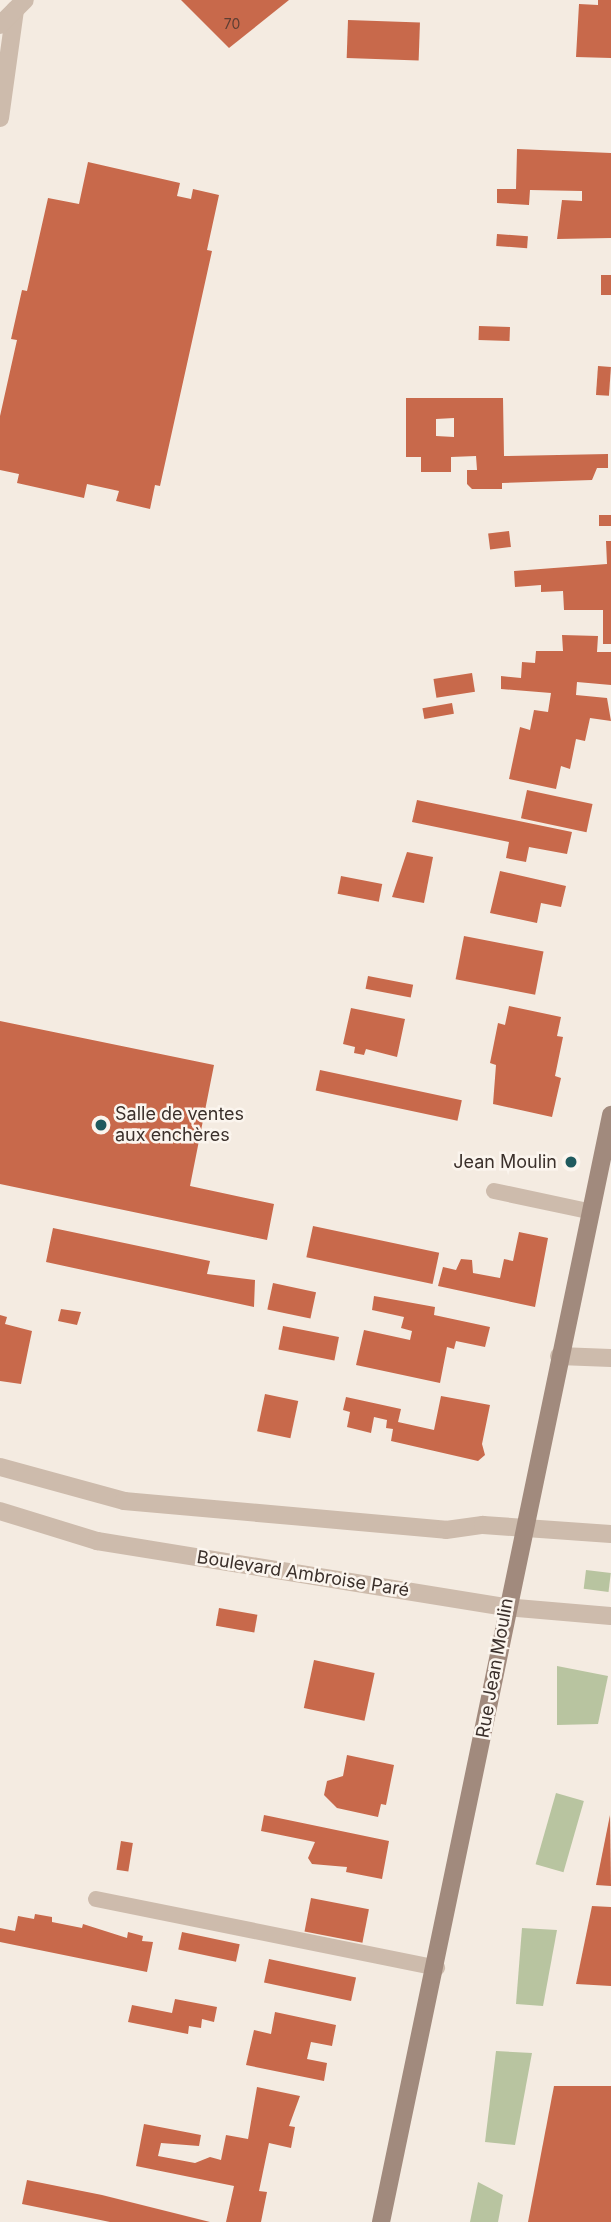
<!DOCTYPE html>
<meta charset="utf-8">
<style>
body{margin:0}
#map{position:relative;width:611px;height:2222px;overflow:hidden;background:#f4ebe1;font-family:Inter,sans-serif}
div>[style]{position:absolute}
.green>*{inset:0;background:#b8c4a0;transform-origin:0 0}
.building>*{inset:0;background:#c8694b;transform-origin:0 0}
.service>*{height:16px;margin:-8px;padding:0 8px;transform-origin:8px;border-radius:8px;background:#cdbbac}
.minor>*{height:18px;margin:-9px;padding:0 9px;transform-origin:9px;border-radius:9px;background:#cdbbac}
.tertiary>*{height:18px;margin:-9px;padding:0 9px;transform-origin:9px;border-radius:9px;background:#cdbbac}
.secondary>*{height:18px;margin:-9px;padding:0 9px;transform-origin:9px;border-radius:9px;background:#a18a7d}
.dots>*{width:19px;height:19px;translate:-50% -50%;box-sizing:border-box;border:4px solid #fbf5ee;border-radius:50%}
span{translate:-50% -50%;white-space:nowrap;text-align:center;line-height:1.15;-webkit-text-stroke:5px #fbf5ee;paint-order:stroke}
.number-label{font-size:14px;color:#5e3e33}
.number-label span{-webkit-text-stroke-width:0}
.poi-label{font-size:18px;color:#3b302b}
.left{translate:0 -50%;text-align:left}
.right{translate:-100% -50%;text-align:right}
.street-label{font-size:18px;color:#3b302b}
</style>
<div id="map">
<div class="green">
<div style="left:586px;top:1570px;width:25px;height:19px;rotate:7deg"></div>
<div style="clip-path:polygon(557px 1666px,608px 1676px,598px 1724px,557px 1725px)"></div>
<div style="left:556px;top:1793px;width:29px;height:74px;rotate:16deg"></div>
<div style="clip-path:polygon(522px 1928px,557px 1930px,543px 2006px,516px 2004px)"></div>
<div style="clip-path:polygon(496px 2051px,532px 2053px,515px 2145px,485px 2142px)"></div>
<div style="clip-path:polygon(478px 2182px,503px 2195px,498px 2222px,470px 2222px)"></div>
</div>
<div class="building">
<div style="clip-path:polygon(181px 0,289px 0,229px 48px)"></div>
<div style="clip-path:polygon(598px 0,611px 0,611px 58px,576px 57px,579px 4px,598px 5px)"></div>
<div style="left:348px;top:20px;width:72px;height:38px;rotate:2deg"></div>
<div style="clip-path:polygon(517px 149px,611px 153px,611px 238px,557px 239px,562px 200px,582px 201px,582px 191px,530px 190px,529px 205px,497px 203px,497px 189px,516px 189px)"></div>
<div style="clip-path:polygon(88px 162px,180px 183px,177px 196px,191px 199px,193px 189px,219px 195px,207px 250px,212px 251px,160px 486px,155px 485px,150px 509px,116px 501px,119px 491px,87px 484px,84px 498px,17px 483px,19px 474px,0 470px,0 416px,17px 340px,11px 339px,22px 290px,27px 291px,48px 198px,79px 204px)"></div>
<div style="left:497px;top:234px;width:31px;height:12px;rotate:4deg"></div>
<div style="left:601px;top:275px;width:10px;height:20px"></div>
<div style="left:479px;top:326px;width:31px;height:14px;rotate:2deg"></div>
<div style="left:598px;top:366px;width:13px;height:29px;rotate:4deg"></div>
<div style="clip-path:polygon(evenodd,406px 398px,503px 398px,504px 456px,608px 454px,608px 468px,597px 468px,592px 480px,502px 483px,502px 489px,472px 489px,467px 484px,467px 470px,477px 470px,476px 456px,451px 457px,451px 472px,421px 472px,421px 457px,406px 457px,406px 398px,454px 418px,454px 437px,436px 436px,436px 419px,454px 418px)"></div>
<div style="left:599px;top:515px;width:12px;height:11px"></div>
<div style="left:509px;top:531px;width:16px;height:21px;rotate:83deg"></div>
<div style="clip-path:polygon(606px 541px,611px 541px,611px 644px,603px 644px,603px 610px,564px 610px,563px 591px,541px 592px,541px 585px,515px 587px,514px 571px,607px 564px)"></div>
<div style="clip-path:polygon(562px 635px,598px 636px,597px 652px,611px 652px,611px 685px,577px 682px,576px 695px,607px 698px,611px 721px,590px 718px,585px 741px,576px 739px,570px 769px,561px 766px,556px 789px,509px 779px,520px 727px,530px 730px,534px 710px,548px 712px,551px 693px,501px 689px,501px 676px,521px 678px,522px 662px,535px 663px,536px 651px,563px 651px)"></div>
<div style="left:472px;top:673px;width:19px;height:39px;rotate:81deg"></div>
<div style="left:452px;top:703px;width:11px;height:30px;rotate:80deg"></div>
<div style="left:527px;top:790px;width:67px;height:29px;rotate:12deg"></div>
<div style="clip-path:polygon(417px 800px,572px 832px,567px 854px,529px 847px,526px 862px,506px 858px,509px 842px,412px 822px)"></div>
<div style="clip-path:polygon(407px 852px,433px 857px,424px 903px,392px 897px)"></div>
<div style="clip-path:polygon(500px 871px,566px 886px,561px 907px,541px 903px,537px 923px,490px 913px)"></div>
<div style="left:341px;top:876px;width:42px;height:18px;rotate:11deg"></div>
<div style="left:464px;top:936px;width:81px;height:44px;rotate:11deg"></div>
<div style="left:368px;top:976px;width:46px;height:13px;rotate:11deg"></div>
<div style="clip-path:polygon(509px 1006px,561px 1017px,557px 1036px,563px 1037px,555px 1076px,561px 1078px,552px 1117px,493px 1104px,496px 1065px,490px 1063px,498px 1023px,505px 1025px)"></div>
<div style="clip-path:polygon(351px 1008px,405px 1019px,397px 1057px,366px 1049px,364px 1055px,354px 1053px,355px 1047px,343px 1044px)"></div>
<div style="clip-path:polygon(0 1021px,214px 1065px,190px 1186px,274px 1204px,267px 1240px,0 1184px)"></div>
<div style="left:320px;top:1070px;width:145px;height:21px;rotate:12deg"></div>
<div style="left:313px;top:1226px;width:129px;height:32px;rotate:12deg"></div>
<div style="clip-path:polygon(53px 1228px,210px 1261px,207px 1274px,255px 1280px,254px 1307px,46px 1262px)"></div>
<div style="clip-path:polygon(519px 1232px,548px 1238px,535px 1307px,438px 1286px,443px 1267px,456px 1270px,461px 1259px,472px 1260px,473px 1273px,500px 1278px,504px 1259px,513px 1261px)"></div>
<div style="left:273px;top:1283px;width:44px;height:27px;rotate:12deg"></div>
<div style="clip-path:polygon(374px 1296px,435px 1307px,434px 1315px,490px 1327px,485px 1347px,456px 1341px,454px 1349px,447px 1347px,440px 1383px,356px 1365px,364px 1330px,410px 1340px,412px 1331px,401px 1328px,404px 1317px,372px 1310px)"></div>
<div style="clip-path:polygon(61px 1309px,81px 1312px,77px 1325px,58px 1321px)"></div>
<div style="clip-path:polygon(0 1315px,7px 1317px,5px 1324px,32px 1331px,21px 1384px,0 1381px)"></div>
<div style="left:283px;top:1326px;width:57px;height:24px;rotate:11deg"></div>
<div style="left:265px;top:1394px;width:34px;height:38px;rotate:12deg"></div>
<div style="clip-path:polygon(441px 1396px,490px 1405px,482px 1444px,485px 1455px,478px 1461px,391px 1441px,393px 1429px,386px 1428px,387px 1420px,374px 1417px,371px 1433px,347px 1427px,350px 1412px,343px 1410px,346px 1397px,401px 1409px,398px 1422px,434px 1430px)"></div>
<div style="left:219px;top:1608px;width:39px;height:18px;rotate:10deg"></div>
<div style="left:314px;top:1660px;width:62px;height:49px;rotate:12deg"></div>
<div style="clip-path:polygon(347px 1755px,394px 1765px,386px 1805px,381px 1804px,378px 1817px,337px 1808px,324px 1795px,327px 1781px,343px 1776px)"></div>
<div style="clip-path:polygon(264px 1815px,389px 1841px,382px 1879px,346px 1872px,347px 1867px,312px 1864px,308px 1858px,315px 1842px,261px 1831px)"></div>
<div style="clip-path:polygon(610px 1815px,611px 1886px,596px 1885px)"></div>
<div style="left:121px;top:1841px;width:12px;height:29px;rotate:9deg"></div>
<div style="left:311px;top:1898px;width:59px;height:34px;rotate:11deg"></div>
<div style="clip-path:polygon(592px 1906px,611px 1907px,611px 1986px,576px 1984px)"></div>
<div style="clip-path:polygon(35px 1914px,52px 1917px,52px 1922px,82px 1928px,83px 1924px,127px 1938px,128px 1932px,143px 1936px,142px 1941px,153px 1942px,147px 1972px,0 1942px,0 1928px,15px 1931px,18px 1916px,34px 1919px)"></div>
<div style="left:182px;top:1932px;width:59px;height:18px;rotate:12deg"></div>
<div style="left:269px;top:1959px;width:89px;height:24px;rotate:12deg"></div>
<div style="clip-path:polygon(175px 1999px,217px 2007px,214px 2022px,202px 2019px,201px 2028px,189px 2026px,188px 2034px,128px 2022px,132px 2005px,172px 2013px)"></div>
<div style="clip-path:polygon(275px 2012px,336px 2025px,332px 2046px,311px 2042px,307px 2059px,327px 2063px,324px 2081px,246px 2065px,254px 2030px,271px 2034px)"></div>
<div style="clip-path:polygon(554px 2086px,611px 2086px,611px 2222px,528px 2222px)"></div>
<div style="clip-path:polygon(257px 2087px,300px 2096px,289px 2126px,295px 2127px,291px 2148px,269px 2143px,259px 2191px,267px 2192px,261px 2222px,226px 2222px,234px 2186px,136px 2166px,144px 2124px,201px 2135px,199px 2146px,161px 2143px,158px 2156px,195px 2163px,210px 2157px,221px 2160px,226px 2135px,248px 2139px)"></div>
<div style="clip-path:polygon(27px 2180px,102px 2195px,210px 2222px,110px 2222px,22px 2204px)"></div>
</div>
<div class="service">
<div style="left:494px;top:1191px;width:96px;rotate:12deg"></div>
<div style="left:96px;top:1899px;width:348px;rotate:11.4deg"></div>
</div>
<div class="minor">
<div style="left:0;top:118px;width:109px;rotate:-82.1deg"></div>
<div style="left:559px;top:1356px;width:52px;rotate:2.2deg"></div>
<div style="left:0;top:1467px;width:129px;rotate:15.3deg"></div>
<div style="left:124px;top:1501px;width:323px;rotate:5.1deg"></div>
<div style="left:446px;top:1530px;width:37px;rotate:-8deg"></div>
<div style="left:483px;top:1525px;width:128px;rotate:4deg"></div>
<div style="left:0;top:1511px;width:102px;rotate:17.2deg"></div>
<div style="left:97px;top:1541px;width:414px;rotate:9.2deg"></div>
<div style="left:506px;top:1607px;width:105px;rotate:4.9deg"></div>
</div>
<div class="tertiary">
<div style="left:0;top:25px;width:35px;rotate:-45deg"></div>
</div>
<div class="secondary">
<div style="left:381px;top:2222px;width:1131px;rotate:-78.26deg"></div>
</div>
<div class="dots">
<div style="left:101px;top:1125px;background:#1f5a5e"></div>
<div style="left:571px;top:1162px;background:#1f5a5e"></div>
</div>
<div class="number-label">
<span style="left:232px;top:24px">70</span>
</div>
<div class="poi-label">
<span class="left" style="left:115px;top:1125px">Salle de ventes<br>aux enchères</span>
<span class="right" style="left:557px;top:1162px">Jean Moulin</span>
</div>
<div class="street-label">
<span style="left:303px;top:1574px;rotate:9deg">Boulevard Ambroise Paré</span>
<span style="left:495px;top:1668px;rotate:-80deg">Rue Jean Moulin</span>
</div>
</div>
